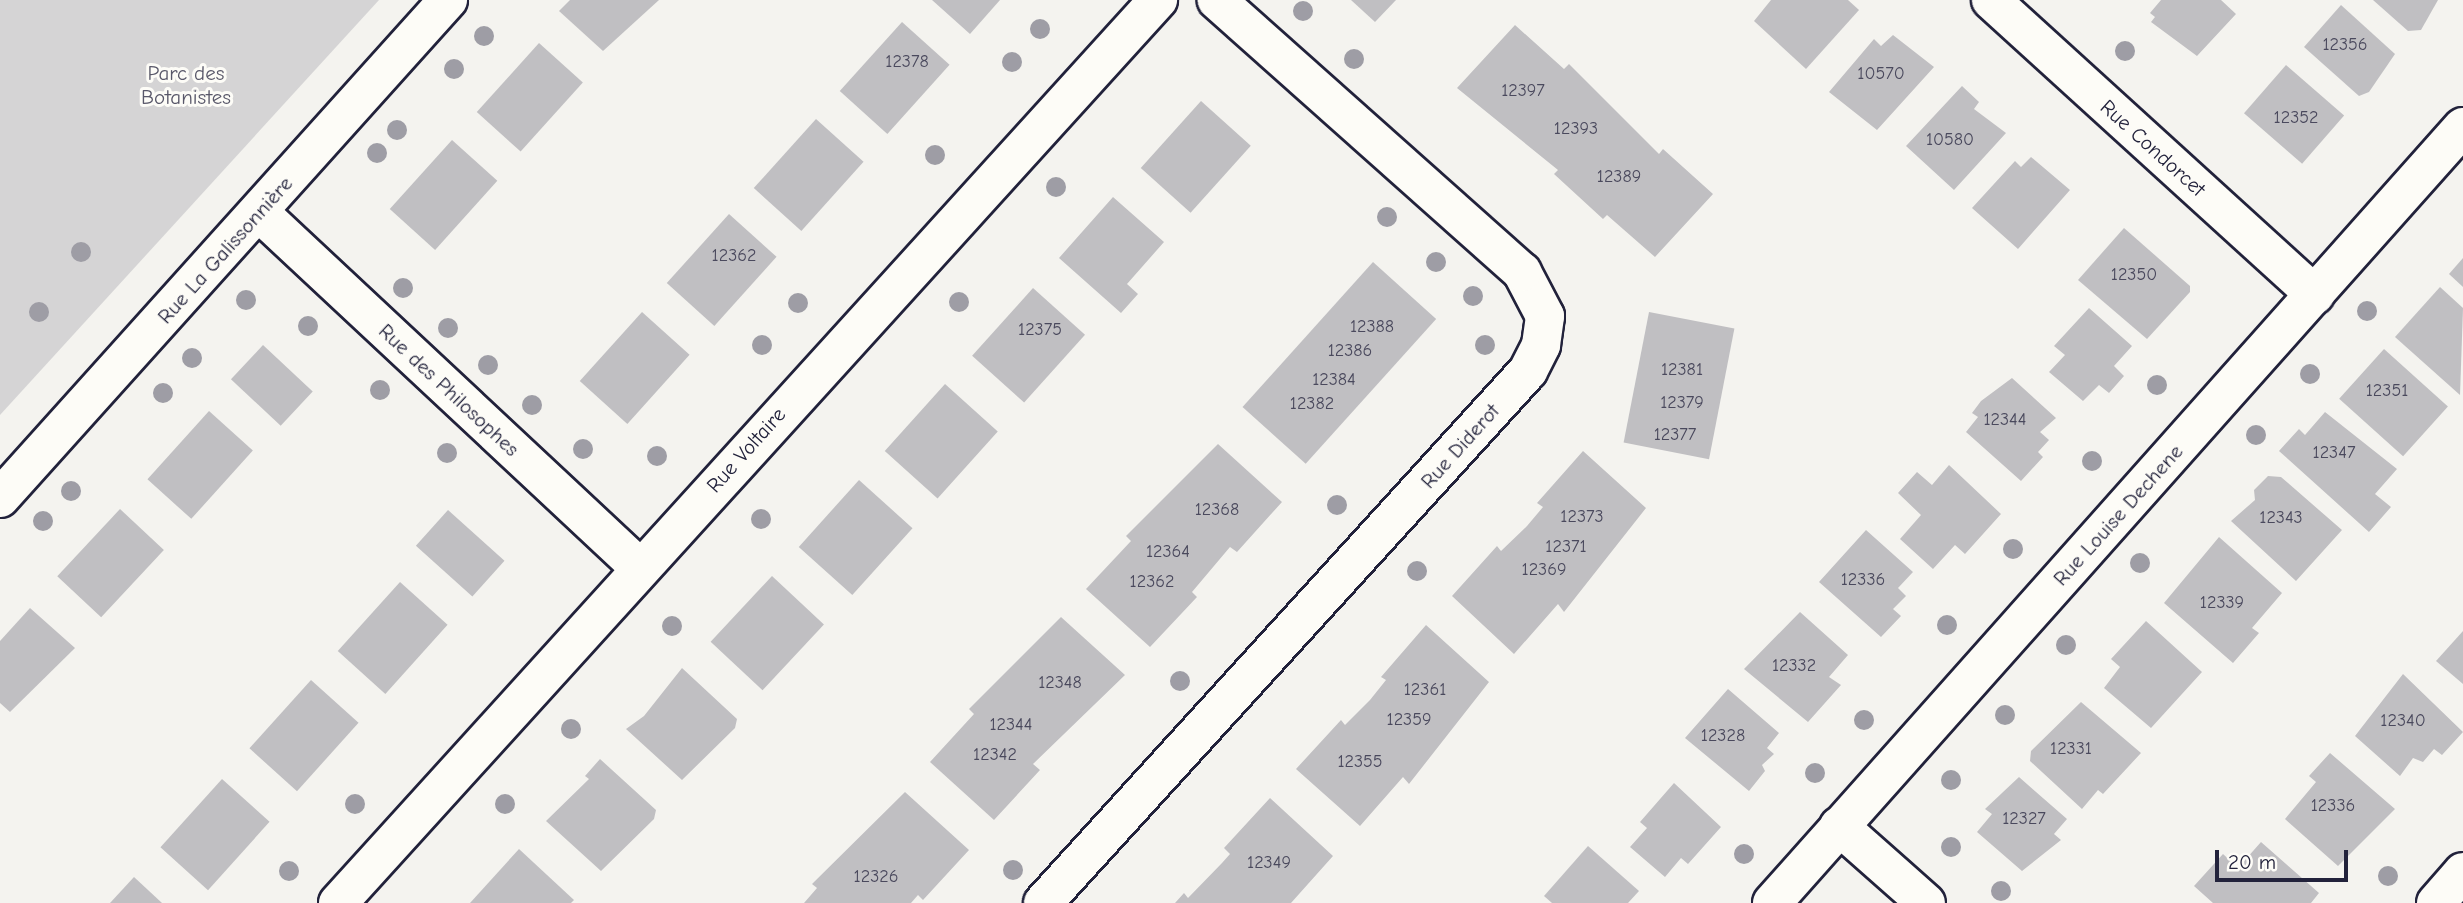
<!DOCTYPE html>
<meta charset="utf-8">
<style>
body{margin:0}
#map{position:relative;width:2463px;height:903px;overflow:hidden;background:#f4f3ef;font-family:"Comic Neue",sans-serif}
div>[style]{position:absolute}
.green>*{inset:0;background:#d5d4d5}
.building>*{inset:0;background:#c0bfc2;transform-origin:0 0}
.roads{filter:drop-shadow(2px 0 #22223b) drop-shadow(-2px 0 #22223b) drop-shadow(0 2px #22223b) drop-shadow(0 -2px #22223b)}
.street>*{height:38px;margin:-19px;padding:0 19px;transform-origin:19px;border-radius:19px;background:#fdfcf7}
.trees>*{width:20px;height:20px;margin:-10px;border-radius:50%;background:#9e9da5}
span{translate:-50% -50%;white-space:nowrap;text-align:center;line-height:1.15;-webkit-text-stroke:6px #fdfcf7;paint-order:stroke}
.number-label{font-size:18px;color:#4a495d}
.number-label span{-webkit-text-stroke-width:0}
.park-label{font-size:21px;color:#585769}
.street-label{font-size:21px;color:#22223b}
.scale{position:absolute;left:2215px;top:850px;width:133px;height:32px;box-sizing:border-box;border:4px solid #22223b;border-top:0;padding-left:9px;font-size:21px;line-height:24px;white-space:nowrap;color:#22223b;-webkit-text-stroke:5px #fdfcf7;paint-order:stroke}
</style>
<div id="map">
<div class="green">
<div style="clip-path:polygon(0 0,379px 0,0 415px)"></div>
</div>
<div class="building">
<div style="clip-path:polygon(570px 0,659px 0,603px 51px,559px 11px)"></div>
<div style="clip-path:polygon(932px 0,1000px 0,970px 34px)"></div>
<div style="clip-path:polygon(1351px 0,1396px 0,1375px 22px)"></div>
<div style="clip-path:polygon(1771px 0,1848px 0,1859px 10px,1806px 69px,1754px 21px)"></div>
<div style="clip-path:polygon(2161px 0,2221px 0,2236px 14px,2197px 56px,2151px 22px,2155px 17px,2150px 13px)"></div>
<div style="clip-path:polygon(2373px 0,2438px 0,2421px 30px,2408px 31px)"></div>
<div style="clip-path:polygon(2341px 5px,2395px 54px,2369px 92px,2359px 96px,2304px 47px)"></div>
<div style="left:902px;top:22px;width:64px;height:93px;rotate:42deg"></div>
<div style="clip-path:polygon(1515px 25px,1564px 69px,1569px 64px,1659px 154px,1663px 149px,1713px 194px,1655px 257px,1607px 215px,1603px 219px,1554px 174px,1558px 170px,1457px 88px)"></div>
<div style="clip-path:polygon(1893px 35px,1934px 67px,1877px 130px,1829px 92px,1874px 39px,1881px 46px)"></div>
<div style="left:539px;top:43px;width:59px;height:93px;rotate:42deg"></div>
<div style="left:2286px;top:65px;width:77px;height:64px;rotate:41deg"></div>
<div style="clip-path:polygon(1962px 86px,1979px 102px,1974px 109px,2006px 133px,1954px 190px,1906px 146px)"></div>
<div style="left:1201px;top:101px;width:67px;height:90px;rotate:42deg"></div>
<div style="left:816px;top:119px;width:64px;height:93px;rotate:42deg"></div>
<div style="left:452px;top:140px;width:61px;height:93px;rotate:42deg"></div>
<div style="clip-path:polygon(2031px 157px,2070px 190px,2018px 249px,1972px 208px,2015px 161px,2021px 167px)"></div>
<div style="clip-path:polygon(1113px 197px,1164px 242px,1127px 284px,1138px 294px,1121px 313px,1059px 258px)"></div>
<div style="left:729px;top:214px;width:64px;height:93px;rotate:42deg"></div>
<div style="clip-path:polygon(2124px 228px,2190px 286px,2190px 292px,2147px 339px,2078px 280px)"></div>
<div style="clip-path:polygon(2463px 258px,2463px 287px,2449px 274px)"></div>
<div style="left:1373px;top:262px;width:85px;height:195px;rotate:42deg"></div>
<div style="clip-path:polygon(2440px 287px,2463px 308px,2460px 395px,2395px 337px)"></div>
<div style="left:1033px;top:288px;width:70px;height:91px;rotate:42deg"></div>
<div style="clip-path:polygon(2089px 308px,2132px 346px,2114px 366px,2124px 376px,2109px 393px,2099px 385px,2083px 401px,2049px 372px,2065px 355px,2054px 346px)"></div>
<div style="left:642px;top:312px;width:64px;height:93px;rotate:42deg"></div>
<div style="left:1649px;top:312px;width:87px;height:133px;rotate:11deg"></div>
<div style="left:263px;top:345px;width:68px;height:47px;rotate:43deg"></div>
<div style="left:2384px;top:349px;width:86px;height:67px;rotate:42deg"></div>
<div style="clip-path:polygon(2012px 378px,2056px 418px,2040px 432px,2049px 440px,2038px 452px,2043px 457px,2021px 481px,1966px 432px,1978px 417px,1972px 413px,1981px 401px)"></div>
<div style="left:945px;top:384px;width:71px;height:90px;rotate:42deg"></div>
<div style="left:209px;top:411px;width:59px;height:92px;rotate:42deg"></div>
<div style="clip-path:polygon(2325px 412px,2397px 469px,2375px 494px,2391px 507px,2369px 532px,2279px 451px,2299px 429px,2305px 435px)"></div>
<div style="clip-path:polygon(1218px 444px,1282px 502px,1237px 552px,1230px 547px,1192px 592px,1197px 597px,1150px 647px,1086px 589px,1131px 541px,1126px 536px)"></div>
<div style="clip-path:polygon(1583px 451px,1646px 508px,1564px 612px,1558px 604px,1514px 654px,1452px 596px,1497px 546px,1501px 551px,1527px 526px,1543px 507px,1537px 503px)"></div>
<div style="clip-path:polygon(1949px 465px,2001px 514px,1965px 554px,1955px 545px,1933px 569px,1900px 539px,1921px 515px,1898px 493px,1917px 472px,1932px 485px)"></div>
<div style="clip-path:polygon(2268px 476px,2281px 477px,2342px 530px,2296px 581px,2231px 521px,2255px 500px,2254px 490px)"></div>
<div style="left:859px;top:480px;width:72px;height:90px;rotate:42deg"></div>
<div style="left:120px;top:509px;width:60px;height:92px;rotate:43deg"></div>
<div style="left:448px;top:510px;width:76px;height:48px;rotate:42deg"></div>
<div style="clip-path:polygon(1866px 530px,1913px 572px,1898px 588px,1906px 596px,1893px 609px,1901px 616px,1881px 637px,1819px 582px)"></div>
<div style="clip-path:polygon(2219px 537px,2282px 593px,2252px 628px,2259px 633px,2233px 663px,2164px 603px)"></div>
<div style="left:772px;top:576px;width:71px;height:90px;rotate:43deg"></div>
<div style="left:400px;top:582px;width:64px;height:93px;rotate:42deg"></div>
<div style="clip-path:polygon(30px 608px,75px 648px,10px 712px,0 703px,0 641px)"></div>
<div style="clip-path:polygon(1800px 612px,1848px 655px,1829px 677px,1841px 685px,1808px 722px,1744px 669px)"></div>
<div style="clip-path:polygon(1061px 617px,1125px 675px,1033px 764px,1040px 770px,994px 820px,930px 762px,974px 714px,969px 709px)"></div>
<div style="clip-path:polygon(2146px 621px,2202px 672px,2151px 728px,2104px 688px,2120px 667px,2111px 659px)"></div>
<div style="clip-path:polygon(1426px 625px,1489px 682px,1409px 784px,1403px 777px,1360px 826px,1296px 769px,1341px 720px,1345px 725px,1370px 700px,1386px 680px,1381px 677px)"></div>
<div style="clip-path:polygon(2463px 631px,2463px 684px,2436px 661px)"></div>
<div style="clip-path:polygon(682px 668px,737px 719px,735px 728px,682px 780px,626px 729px,644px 716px)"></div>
<div style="clip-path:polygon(2403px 674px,2463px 732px,2442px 755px,2434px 749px,2423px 762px,2413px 758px,2400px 776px,2355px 736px)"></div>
<div style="left:311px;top:680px;width:64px;height:92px;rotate:42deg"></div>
<div style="clip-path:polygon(1728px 689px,1779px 733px,1767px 748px,1774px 754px,1762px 765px,1765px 771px,1749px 791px,1685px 738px)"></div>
<div style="clip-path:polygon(2081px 702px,2141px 753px,2103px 794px,2098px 790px,2082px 809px,2030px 761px,2031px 751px)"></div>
<div style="clip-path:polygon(2330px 753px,2395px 809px,2338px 866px,2285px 819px,2316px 782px,2309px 776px)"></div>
<div style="clip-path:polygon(600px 759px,656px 810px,654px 819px,601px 871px,546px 821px,589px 779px,585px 776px)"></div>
<div style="clip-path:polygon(2019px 777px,2067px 819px,2054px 834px,2061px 840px,2022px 871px,1977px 832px,1992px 814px,1985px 809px)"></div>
<div style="left:222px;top:779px;width:64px;height:92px;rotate:42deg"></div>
<div style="clip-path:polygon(1674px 783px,1721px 827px,1688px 864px,1681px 858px,1665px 877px,1630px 847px,1647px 828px,1640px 822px)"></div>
<div style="clip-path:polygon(905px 792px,969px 850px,923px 900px,918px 895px,911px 903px,804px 903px,817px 888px,812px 884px)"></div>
<div style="clip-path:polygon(1270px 798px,1333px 856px,1291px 903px,1175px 903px,1184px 893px,1188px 898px,1222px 863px,1230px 854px,1224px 848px)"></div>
<div style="clip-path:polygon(2261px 842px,2319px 893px,2311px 903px,2213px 903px,2194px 886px,2223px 854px,2238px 868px)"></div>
<div style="clip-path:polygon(1588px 846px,1639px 891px,1628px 903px,1552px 903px,1544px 896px)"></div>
<div style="clip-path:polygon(519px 849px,574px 900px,571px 903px,470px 903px)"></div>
<div style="clip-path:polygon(134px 877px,162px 903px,110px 903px)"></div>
</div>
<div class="roads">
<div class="street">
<div style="left:1991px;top:0;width:438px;rotate:42.3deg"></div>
<div style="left:260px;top:213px;width:519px;rotate:43.05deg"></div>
<div style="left:0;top:498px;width:670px;rotate:-48.03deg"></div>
<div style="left:1839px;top:826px;width:116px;rotate:41.5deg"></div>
<div style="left:338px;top:903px;width:1220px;rotate:-47.76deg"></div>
<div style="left:1043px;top:903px;width:720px;rotate:-47.65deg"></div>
<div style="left:1528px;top:371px;width:29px;rotate:-63deg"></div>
<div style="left:1541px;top:345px;width:29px;rotate:-82deg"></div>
<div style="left:1545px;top:316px;width:50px;rotate:-117.6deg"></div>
<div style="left:1522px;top:272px;width:409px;rotate:-138.3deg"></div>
<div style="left:1772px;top:903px;width:1039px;rotate:-48.32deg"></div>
<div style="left:2436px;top:903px;width:41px;rotate:-48.9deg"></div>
</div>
</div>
<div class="trees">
<div style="left:1303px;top:11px"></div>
<div style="left:1040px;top:29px"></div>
<div style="left:484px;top:36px"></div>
<div style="left:2125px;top:51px"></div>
<div style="left:1354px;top:59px"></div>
<div style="left:1012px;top:62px"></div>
<div style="left:454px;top:69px"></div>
<div style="left:397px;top:130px"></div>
<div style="left:377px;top:153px"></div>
<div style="left:935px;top:155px"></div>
<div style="left:1056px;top:187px"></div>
<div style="left:1387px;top:217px"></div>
<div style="left:81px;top:252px"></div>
<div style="left:1436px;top:262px"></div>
<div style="left:403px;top:288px"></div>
<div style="left:1473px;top:296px"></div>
<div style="left:246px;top:300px"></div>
<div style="left:959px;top:302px"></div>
<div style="left:798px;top:303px"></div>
<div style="left:2367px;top:311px"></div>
<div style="left:39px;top:312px"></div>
<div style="left:308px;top:326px"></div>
<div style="left:448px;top:328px"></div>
<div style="left:762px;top:345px"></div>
<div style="left:1485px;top:345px"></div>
<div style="left:192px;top:358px"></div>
<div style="left:488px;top:365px"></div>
<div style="left:2310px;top:374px"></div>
<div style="left:2157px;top:385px"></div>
<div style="left:380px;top:390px"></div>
<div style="left:163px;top:393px"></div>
<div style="left:532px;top:405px"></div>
<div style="left:2256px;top:435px"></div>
<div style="left:583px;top:449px"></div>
<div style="left:447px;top:453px"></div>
<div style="left:657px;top:456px"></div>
<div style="left:2092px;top:461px"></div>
<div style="left:71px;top:491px"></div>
<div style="left:1337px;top:505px"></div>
<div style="left:761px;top:519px"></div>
<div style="left:43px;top:521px"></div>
<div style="left:2013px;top:549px"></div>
<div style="left:2140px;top:563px"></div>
<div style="left:1417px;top:571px"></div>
<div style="left:1947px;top:625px"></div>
<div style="left:672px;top:626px"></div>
<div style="left:2066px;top:645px"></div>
<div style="left:1180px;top:681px"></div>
<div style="left:2005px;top:715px"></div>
<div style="left:1864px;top:720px"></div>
<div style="left:571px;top:729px"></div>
<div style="left:1815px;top:773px"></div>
<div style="left:1951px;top:780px"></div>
<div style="left:355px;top:804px"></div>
<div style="left:505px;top:804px"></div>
<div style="left:1951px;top:847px"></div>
<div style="left:1744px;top:854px"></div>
<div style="left:1013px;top:870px"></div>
<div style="left:289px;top:871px"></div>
<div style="left:2388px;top:876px"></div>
<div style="left:2001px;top:891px"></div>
</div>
<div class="number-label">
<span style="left:2345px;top:45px">12356</span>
<span style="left:907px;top:62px">12378</span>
<span style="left:1881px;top:74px">10570</span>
<span style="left:1523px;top:91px">12397</span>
<span style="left:2296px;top:118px">12352</span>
<span style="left:1576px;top:129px">12393</span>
<span style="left:1950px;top:140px">10580</span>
<span style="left:1619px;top:177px">12389</span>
<span style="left:734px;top:256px">12362</span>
<span style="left:2134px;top:275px">12350</span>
<span style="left:1372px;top:327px">12388</span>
<span style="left:1040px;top:330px">12375</span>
<span style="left:1350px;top:351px">12386</span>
<span style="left:1682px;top:370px">12381</span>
<span style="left:1334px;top:380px">12384</span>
<span style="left:2387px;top:391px">12351</span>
<span style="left:1682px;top:403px">12379</span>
<span style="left:1312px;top:404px">12382</span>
<span style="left:2005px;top:420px">12344</span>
<span style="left:1675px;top:435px">12377</span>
<span style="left:2334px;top:453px">12347</span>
<span style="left:1217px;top:510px">12368</span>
<span style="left:1582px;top:517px">12373</span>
<span style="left:2281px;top:518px">12343</span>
<span style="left:1566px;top:547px">12371</span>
<span style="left:1168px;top:552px">12364</span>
<span style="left:1544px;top:570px">12369</span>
<span style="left:1863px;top:580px">12336</span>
<span style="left:1152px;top:582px">12362</span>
<span style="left:2222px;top:603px">12339</span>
<span style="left:1794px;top:666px">12332</span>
<span style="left:1060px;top:683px">12348</span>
<span style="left:1425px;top:690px">12361</span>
<span style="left:1409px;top:720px">12359</span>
<span style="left:2403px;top:721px">12340</span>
<span style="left:1011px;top:725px">12344</span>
<span style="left:1723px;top:736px">12328</span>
<span style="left:2071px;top:749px">12331</span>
<span style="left:995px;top:755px">12342</span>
<span style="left:1360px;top:762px">12355</span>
<span style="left:2333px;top:806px">12336</span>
<span style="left:2024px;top:819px">12327</span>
<span style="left:1269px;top:863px">12349</span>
<span style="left:876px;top:877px">12326</span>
</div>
<div class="park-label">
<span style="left:186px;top:85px">Parc des<br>Botanistes</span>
</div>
<div class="street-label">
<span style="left:2153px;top:148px;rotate:42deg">Rue Condorcet</span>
<span style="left:225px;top:250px;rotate:-48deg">Rue La Galissonnière</span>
<span style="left:449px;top:390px;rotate:43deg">Rue des Philosophes</span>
<span style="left:1460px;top:446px;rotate:-48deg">Rue Diderot</span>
<span style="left:746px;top:450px;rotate:-48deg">Rue Voltaire</span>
<span style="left:2118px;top:515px;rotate:-48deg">Rue Louise Dechene</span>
</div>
<div class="scale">20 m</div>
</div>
